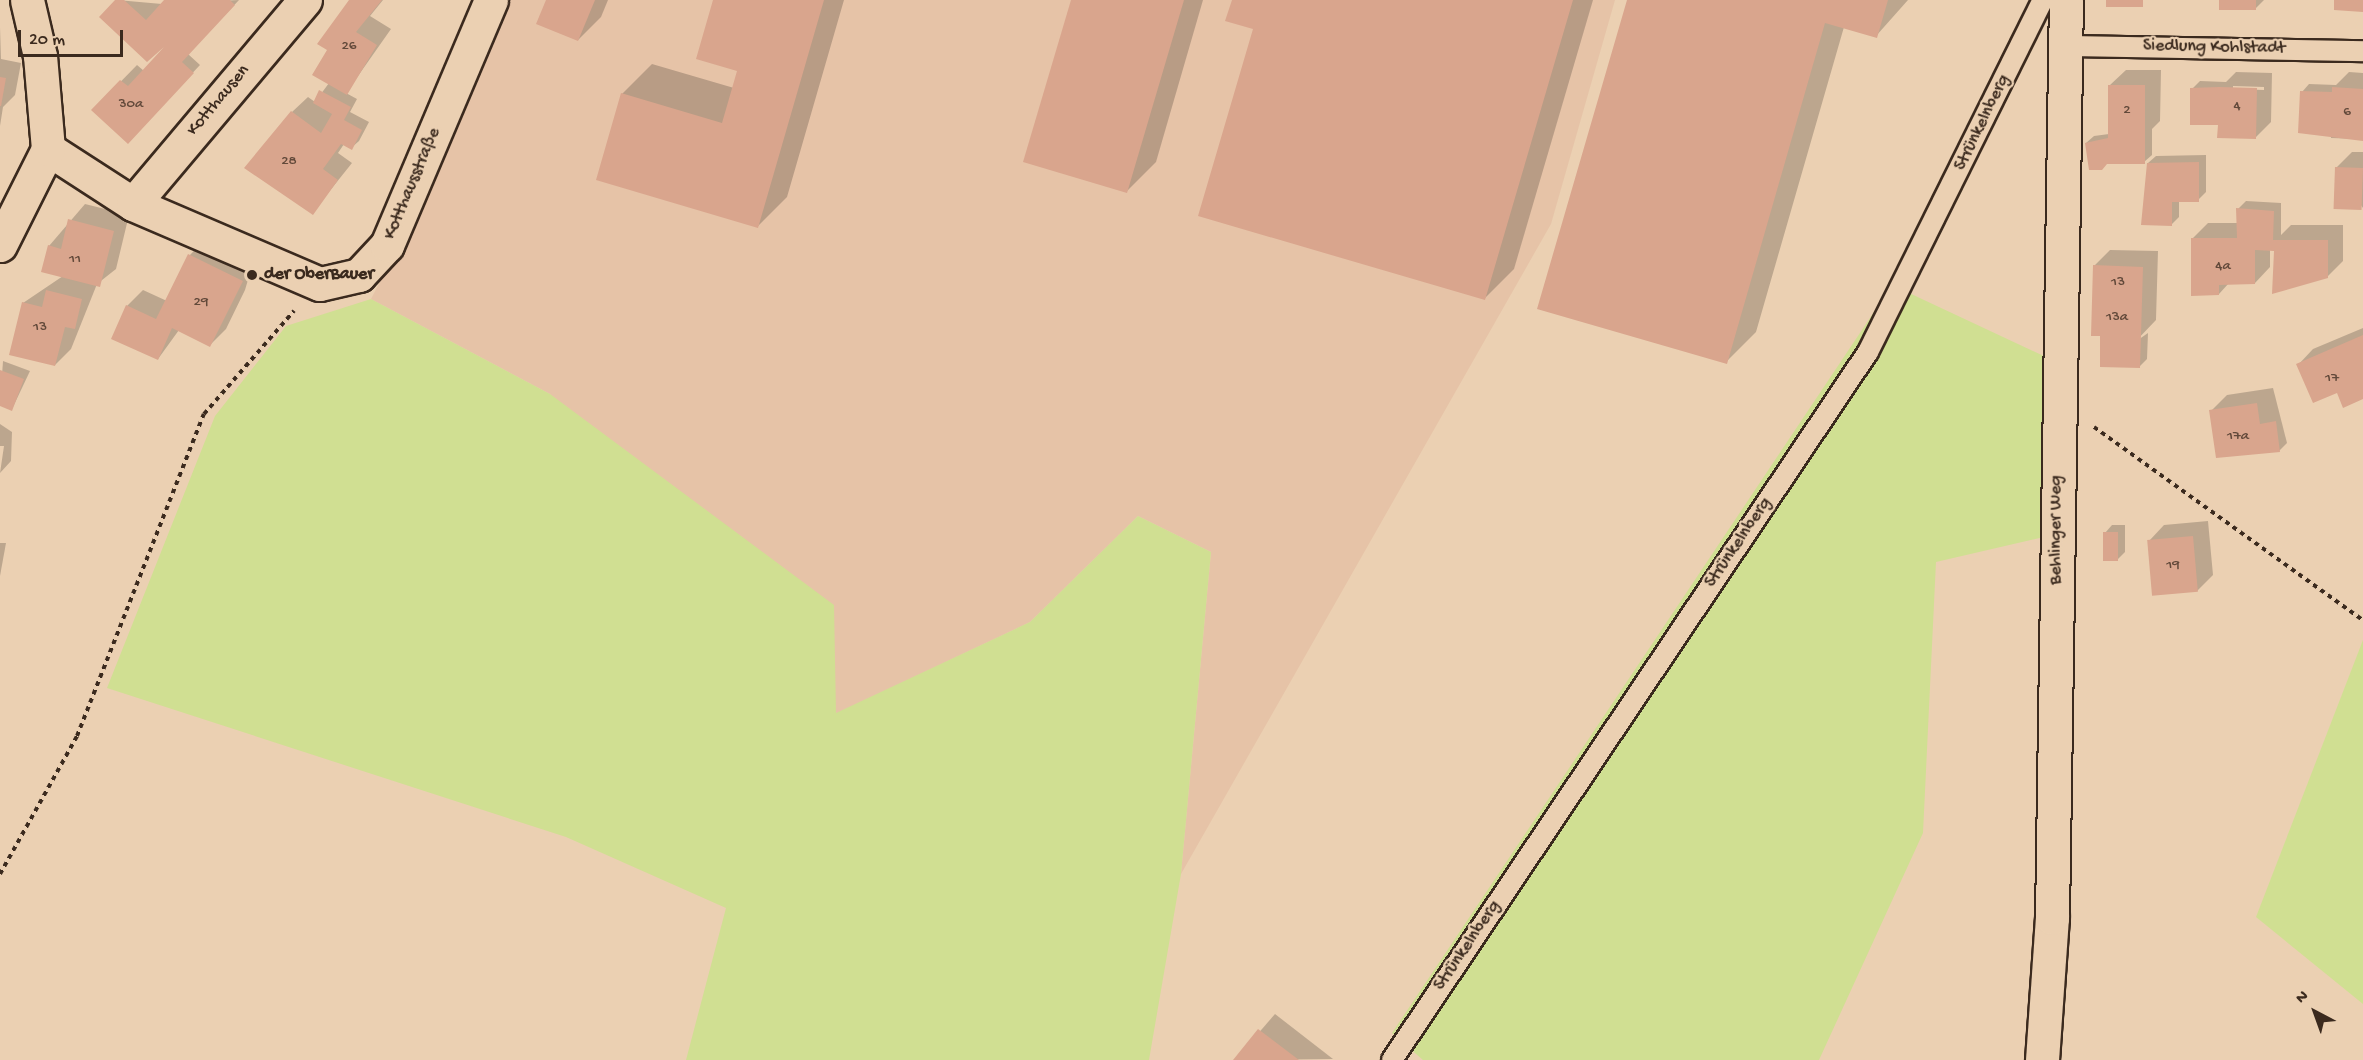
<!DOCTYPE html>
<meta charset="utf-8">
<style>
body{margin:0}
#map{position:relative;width:2363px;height:1060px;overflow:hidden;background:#ebd0b2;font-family:"Gochi Hand",sans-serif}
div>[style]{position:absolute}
.built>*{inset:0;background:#e6c3a7}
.green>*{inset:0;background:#d0df92}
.shadow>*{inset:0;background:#0003}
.building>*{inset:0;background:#d9a58d;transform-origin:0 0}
.path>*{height:4px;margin-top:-2px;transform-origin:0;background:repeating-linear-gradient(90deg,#3b2a1e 0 4.5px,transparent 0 9px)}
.roads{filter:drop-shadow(2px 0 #3b2a1e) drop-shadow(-2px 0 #3b2a1e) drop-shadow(0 2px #3b2a1e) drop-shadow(0 -2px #3b2a1e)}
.lane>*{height:20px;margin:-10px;padding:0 10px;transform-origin:10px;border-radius:10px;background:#ebd0b2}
.street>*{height:33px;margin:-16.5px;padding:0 16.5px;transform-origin:16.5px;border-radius:16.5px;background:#ebd0b2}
.dots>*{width:16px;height:16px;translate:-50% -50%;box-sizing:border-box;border:3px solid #ebd0b2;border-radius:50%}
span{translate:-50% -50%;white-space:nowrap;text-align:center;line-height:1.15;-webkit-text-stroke:4.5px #ebd0b2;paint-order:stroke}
.number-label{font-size:15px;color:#62493a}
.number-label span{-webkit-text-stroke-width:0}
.street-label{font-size:18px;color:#3b2a1e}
.poi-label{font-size:18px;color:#3b2a1e;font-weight:700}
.left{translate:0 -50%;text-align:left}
.north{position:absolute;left:2285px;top:982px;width:60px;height:60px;-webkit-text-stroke:4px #ebd0b2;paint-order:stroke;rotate:319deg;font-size:16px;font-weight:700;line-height:24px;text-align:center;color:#3b2a1e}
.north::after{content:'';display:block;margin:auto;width:21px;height:27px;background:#3b2a1e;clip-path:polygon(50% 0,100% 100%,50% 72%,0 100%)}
.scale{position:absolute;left:18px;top:30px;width:105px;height:27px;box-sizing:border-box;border:3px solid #3b2a1e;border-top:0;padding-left:8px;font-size:18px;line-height:21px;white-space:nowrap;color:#3b2a1e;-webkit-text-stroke:4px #ebd0b2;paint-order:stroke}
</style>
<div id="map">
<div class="built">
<div style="clip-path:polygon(507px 0,1615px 0,1551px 224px,1181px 874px,1211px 552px,1138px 516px,1030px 622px,836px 714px,550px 394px,371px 299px,423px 199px)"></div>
</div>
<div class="green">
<div style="clip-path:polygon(1892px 285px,2046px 357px,2057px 534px,1936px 562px,1923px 833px,1819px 1060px,1423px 1060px,1392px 1033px)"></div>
<div style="clip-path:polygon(371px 299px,550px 394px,834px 605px,836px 713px,1030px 622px,1138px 516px,1211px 552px,1181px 874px,1149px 1060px,686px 1060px,726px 908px,566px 837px,107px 688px,215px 416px,286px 326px)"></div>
<div style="clip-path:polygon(2363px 640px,2363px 1004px,2256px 917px)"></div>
</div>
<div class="shadow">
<div style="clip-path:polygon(117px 0,162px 4px,239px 0,188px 54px,200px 65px,184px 82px,93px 110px,137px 65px,144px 71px,166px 47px)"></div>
<div style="clip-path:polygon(350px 0,383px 0,370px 16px,391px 29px,346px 93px,357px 99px,350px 112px,369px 122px,359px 141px,351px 148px,344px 144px,338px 153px,352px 163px,312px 213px,292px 112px,308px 97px,315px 102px,329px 83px,329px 49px)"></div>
<div style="clip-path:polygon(548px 0,608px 0,601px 17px,578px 40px)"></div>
<div style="clip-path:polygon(715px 0,844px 0,787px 197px,758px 226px,622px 94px,652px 64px,734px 88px,739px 70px)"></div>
<div style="clip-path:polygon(1072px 0,1203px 0,1156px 162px,1127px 191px)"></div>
<div style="clip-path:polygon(1233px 0,1593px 0,1514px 269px,1485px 298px)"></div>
<div style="clip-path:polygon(1629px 0,1908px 0,1876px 36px,1844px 27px,1756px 332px,1726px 362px)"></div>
<div style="clip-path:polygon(2220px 0,2264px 0,2255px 9px)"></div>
<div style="clip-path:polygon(0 27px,1px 59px,21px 63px,15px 95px,3px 107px,0 126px)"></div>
<div style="clip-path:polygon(2126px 70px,2161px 70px,2160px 121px,2152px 129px,2152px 155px,2144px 162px,2108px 162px,2086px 143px,2094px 136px,2109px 134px,2110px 85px)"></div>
<div style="clip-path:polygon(evenodd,2236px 72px,2272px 73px,2271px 122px,2255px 138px,2219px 124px,2192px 89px,2200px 81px,2226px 82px,2236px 72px,2233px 86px,2264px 87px,2264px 90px,2233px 89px,2233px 86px)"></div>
<div style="clip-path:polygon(2349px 72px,2363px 73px,2363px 139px,2331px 138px,2331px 130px,2302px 92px,2309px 84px,2336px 85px)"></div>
<div style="clip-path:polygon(2352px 152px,2363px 152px,2363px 208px,2336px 168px)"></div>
<div style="clip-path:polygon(2206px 155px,2206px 192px,2198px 200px,2179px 200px,2179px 217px,2171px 225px,2143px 224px,2148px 163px,2156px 156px)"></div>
<div style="clip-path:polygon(2246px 201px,2281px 203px,2281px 235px,2291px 225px,2343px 225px,2343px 261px,2327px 277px,2270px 249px,2270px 267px,2255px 283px,2229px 283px,2219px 294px,2192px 239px,2208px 223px,2238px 223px,2238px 209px)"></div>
<div style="clip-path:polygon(85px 204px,129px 215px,116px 269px,97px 284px,71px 349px,55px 365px,23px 303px,63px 276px,49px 246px)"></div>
<div style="clip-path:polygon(205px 239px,226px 261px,250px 273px,245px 290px,226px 329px,210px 345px,179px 330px,158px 359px,127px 306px,143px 290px,167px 301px,190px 255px)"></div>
<div style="clip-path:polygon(2110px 250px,2158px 251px,2156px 320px,2135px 342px,2148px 333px,2147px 359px,2140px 366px,2102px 337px,2094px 266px)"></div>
<div style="clip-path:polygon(2363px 328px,2363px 397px,2298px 365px,2313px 349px)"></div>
<div style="clip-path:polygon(3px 361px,30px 371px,12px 409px,0 405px)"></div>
<div style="clip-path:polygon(2273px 388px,2287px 443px,2279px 451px,2211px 411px,2227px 395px)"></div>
<div style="clip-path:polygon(0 424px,12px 432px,11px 461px,0 473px,4px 446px,0 446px)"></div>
<div style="clip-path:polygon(2208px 521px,2213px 575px,2197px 591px,2149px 541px,2164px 525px)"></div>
<div style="clip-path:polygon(2112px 525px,2125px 525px,2125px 552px,2117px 560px,2105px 533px)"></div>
<div style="clip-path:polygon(0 543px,6px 543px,0 576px)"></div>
<div style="clip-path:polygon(1275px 1014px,1333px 1059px,1235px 1060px)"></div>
</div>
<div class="building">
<div style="clip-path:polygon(115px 0,124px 0,146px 20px,164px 0,230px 0,235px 5px,182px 62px,194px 73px,128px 144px,91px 110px,120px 80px,128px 86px,164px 47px,147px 62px,99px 17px)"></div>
<div style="clip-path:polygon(349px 0,382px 0,356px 32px,377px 45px,347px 95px,312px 75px,327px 50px,317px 44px)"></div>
<div style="clip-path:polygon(546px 0,595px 0,578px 41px,536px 24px)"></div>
<div style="clip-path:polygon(713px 0,824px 0,758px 228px,596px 180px,621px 93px,722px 123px,737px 71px,696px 59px)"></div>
<div style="clip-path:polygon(1071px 0,1184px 0,1127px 193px,1023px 162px)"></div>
<div style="clip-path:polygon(1232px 0,1573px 0,1485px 300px,1198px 216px,1253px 29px,1225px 21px)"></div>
<div style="clip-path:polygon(1627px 0,1888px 0,1877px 38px,1825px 23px,1727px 364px,1537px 309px)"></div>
<div style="left:2106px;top:0;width:37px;height:7px"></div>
<div style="left:2219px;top:0;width:37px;height:10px"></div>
<div style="clip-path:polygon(2334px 0,2363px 0,2363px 12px,2334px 10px)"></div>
<div style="clip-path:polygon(0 77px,6px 78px,1px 106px,0 106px)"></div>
<div style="clip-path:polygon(2108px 85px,2145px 85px,2145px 164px,2107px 164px,2102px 170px,2089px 170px,2085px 143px,2108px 138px)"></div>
<div style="clip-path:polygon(2219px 87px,2257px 88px,2256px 139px,2217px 138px,2218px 125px,2190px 125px,2190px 88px)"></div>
<div style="clip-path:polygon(2332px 87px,2363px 89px,2363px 141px,2298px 133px,2300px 91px,2332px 92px)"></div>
<div style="clip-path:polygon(319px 90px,351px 107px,344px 120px,362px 130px,352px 150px,341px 144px,323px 169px,338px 180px,313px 215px,244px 168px,291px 111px,321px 133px,332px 114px,313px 103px)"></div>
<div style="clip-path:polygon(2199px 162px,2199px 202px,2172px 202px,2172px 226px,2141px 225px,2147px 163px)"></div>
<div style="left:2335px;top:167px;width:28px;height:42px;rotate:2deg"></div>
<div style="clip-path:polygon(2236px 208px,2274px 211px,2273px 240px,2328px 240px,2328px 278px,2272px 294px,2274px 251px,2255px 250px,2255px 284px,2219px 285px,2219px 295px,2191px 296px,2191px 238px,2237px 238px)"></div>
<div style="clip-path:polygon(68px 219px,114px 231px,100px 287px,41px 272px,48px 245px,61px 249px)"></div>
<div style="clip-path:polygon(188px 254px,243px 281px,210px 347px,172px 328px,158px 360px,111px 339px,126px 305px,156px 319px)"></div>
<div style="clip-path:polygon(2093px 265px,2143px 267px,2140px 368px,2100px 367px,2100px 336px,2091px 336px)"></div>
<div style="clip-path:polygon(46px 290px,82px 299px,75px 329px,65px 327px,55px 366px,9px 355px,22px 302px,42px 307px)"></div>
<div style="clip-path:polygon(2363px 335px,2363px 399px,2343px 408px,2337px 393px,2313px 403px,2296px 364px)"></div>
<div style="clip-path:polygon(0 370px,24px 379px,12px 411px,0 406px)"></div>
<div style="clip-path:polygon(2257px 403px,2260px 424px,2276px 421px,2280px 452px,2216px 458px,2209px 410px)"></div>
<div style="left:2103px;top:532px;width:15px;height:29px"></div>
<div style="left:2193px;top:536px;width:56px;height:46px;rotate:85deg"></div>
<div style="clip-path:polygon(1258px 1029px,1299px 1060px,1233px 1060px)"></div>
</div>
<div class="path">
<div style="left:2094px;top:427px;width:331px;rotate:35.7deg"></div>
<div style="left:0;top:874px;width:158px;rotate:-60.8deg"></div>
<div style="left:77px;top:736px;width:346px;rotate:-68.5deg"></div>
<div style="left:204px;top:414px;width:137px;rotate:-48.9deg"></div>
</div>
<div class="roads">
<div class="lane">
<div style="left:2066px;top:46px;width:297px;rotate:1deg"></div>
<div style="left:1392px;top:1060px;width:853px;rotate:-56.09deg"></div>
<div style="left:1868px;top:352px;width:393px;rotate:-63.6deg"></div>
</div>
<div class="street">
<div style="left:48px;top:149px;width:101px;rotate:32.9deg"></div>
<div style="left:133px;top:204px;width:203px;rotate:23.2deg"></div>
<div style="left:320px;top:284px;width:40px;rotate:-13deg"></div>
<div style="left:359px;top:275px;width:41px;rotate:-47deg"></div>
<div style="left:387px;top:245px;width:266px;rotate:-67deg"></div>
<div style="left:133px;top:204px;width:267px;rotate:-49.9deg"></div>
<div style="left:0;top:245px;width:107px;rotate:-63.4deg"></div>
<div style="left:48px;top:149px;width:93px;rotate:-94.9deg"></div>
<div style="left:40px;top:56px;width:57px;rotate:-103.1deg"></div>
<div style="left:2042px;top:1060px;width:142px;rotate:-86deg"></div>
<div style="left:2052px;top:918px;width:918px;rotate:-89.13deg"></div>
</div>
</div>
<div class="dots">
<div style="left:252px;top:275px;background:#3b2a1e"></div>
</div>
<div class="number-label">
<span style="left:349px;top:47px">26</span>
<span style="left:131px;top:105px">30a</span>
<span style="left:2237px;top:107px">4</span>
<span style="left:2127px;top:111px">2</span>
<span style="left:2347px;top:113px">6</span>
<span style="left:289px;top:162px">28</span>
<span style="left:75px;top:260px">11</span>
<span style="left:2223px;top:267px">4a</span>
<span style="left:2118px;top:283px">13</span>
<span style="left:201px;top:303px">29</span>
<span style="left:2117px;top:318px">13a</span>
<span style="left:40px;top:328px">13</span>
<span style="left:2332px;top:379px">17</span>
<span style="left:2238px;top:437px">17a</span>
<span style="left:2173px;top:566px">19</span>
</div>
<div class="street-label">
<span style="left:2214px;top:48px;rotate:1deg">Siedlung Kohlstadt</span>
<span style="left:219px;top:101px;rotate:-50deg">Kotthausen</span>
<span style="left:1983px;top:123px;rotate:-64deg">Strünkelnberg</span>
<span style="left:413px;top:184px;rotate:-67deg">Kotthausstraße</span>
<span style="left:2057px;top:530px;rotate:-90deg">Behlinger Weg</span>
<span style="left:1739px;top:543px;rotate:-56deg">Strünkelnberg</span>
<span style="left:1468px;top:946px;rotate:-56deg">Strünkelnberg</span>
</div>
<div class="poi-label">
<span class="left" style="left:264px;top:275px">der OberBauer</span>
</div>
<div class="north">N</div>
<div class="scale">20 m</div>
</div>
